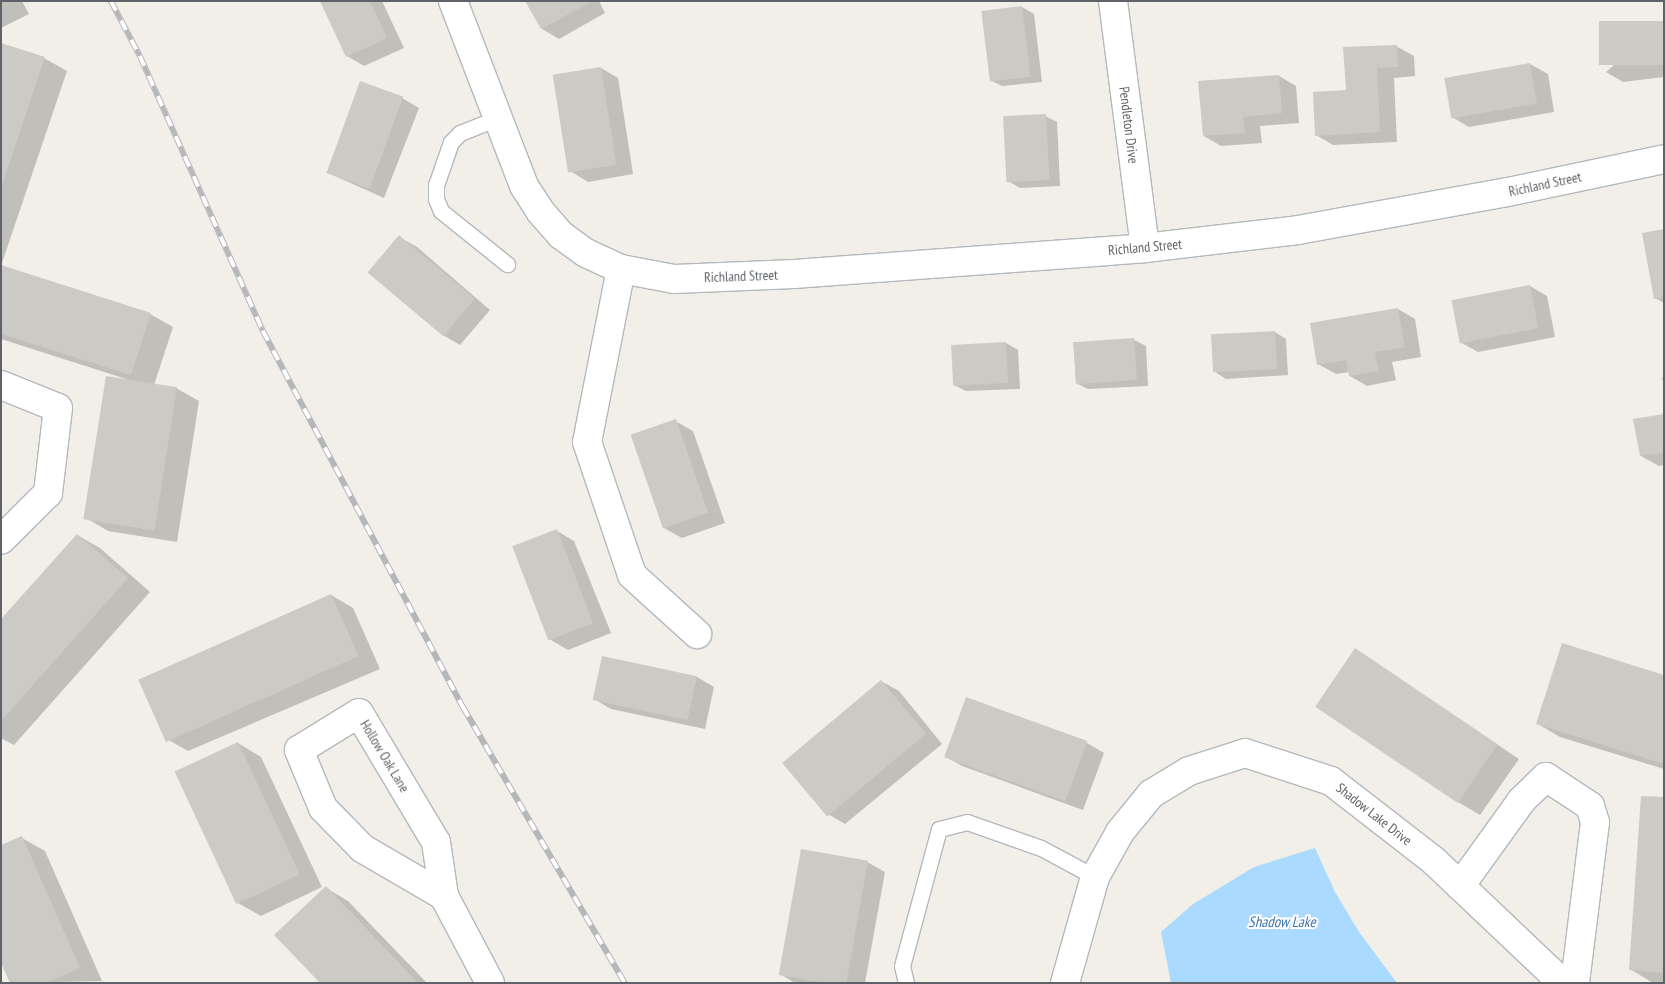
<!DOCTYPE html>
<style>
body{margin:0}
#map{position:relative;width:1665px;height:984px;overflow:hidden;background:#f1efe8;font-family:"PT Sans Narrow",sans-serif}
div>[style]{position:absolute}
.water>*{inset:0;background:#aadaff}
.shadow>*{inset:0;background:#0003}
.building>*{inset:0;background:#cccac5;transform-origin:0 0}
.roads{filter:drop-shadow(1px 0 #b5b8bc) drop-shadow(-1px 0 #b5b8bc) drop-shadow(0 1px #b5b8bc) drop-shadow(0 -1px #b5b8bc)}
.service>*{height:15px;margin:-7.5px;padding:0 7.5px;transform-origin:7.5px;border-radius:7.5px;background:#fff}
.minor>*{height:28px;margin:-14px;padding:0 14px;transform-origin:14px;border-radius:14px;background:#fff}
.rail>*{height:5.5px;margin-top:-2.75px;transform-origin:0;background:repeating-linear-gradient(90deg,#fff 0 11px,#b6b7b8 0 22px);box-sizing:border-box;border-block:1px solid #b6b7b8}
span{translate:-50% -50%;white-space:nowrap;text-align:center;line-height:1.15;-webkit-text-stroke:4px #fff;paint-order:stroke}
.street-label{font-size:14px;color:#5f6368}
.water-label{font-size:15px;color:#4174aa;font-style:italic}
.frame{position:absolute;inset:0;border:2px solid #5f6368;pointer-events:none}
</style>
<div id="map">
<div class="water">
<div style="clip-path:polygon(1315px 848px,1335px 892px,1359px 932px,1397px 983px,1171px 983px,1161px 932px,1193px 904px,1254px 867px)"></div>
</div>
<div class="shadow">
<div style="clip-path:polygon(1px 1px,22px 1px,29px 14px,1px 28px)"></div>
<div style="clip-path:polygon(321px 1px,382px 1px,404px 48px,364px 66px,347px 56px)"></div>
<div style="clip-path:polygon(527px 1px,599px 1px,605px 13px,559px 39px,542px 29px)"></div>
<div style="clip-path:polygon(1022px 7px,1034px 14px,1042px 82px,1002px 86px,990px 80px)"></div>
<div style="clip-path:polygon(1664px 22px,1664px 77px,1623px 82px,1606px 72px)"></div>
<div style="clip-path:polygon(1px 44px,44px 58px,67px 71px,1px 266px)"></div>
<div style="clip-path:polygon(1396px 46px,1414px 56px,1415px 76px,1394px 78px,1397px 142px,1333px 145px,1316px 135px,1347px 91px)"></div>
<div style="clip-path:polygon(1530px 64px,1548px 74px,1554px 112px,1469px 127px,1452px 117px)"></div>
<div style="clip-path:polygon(601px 68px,618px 78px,633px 174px,588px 182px,570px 171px)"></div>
<div style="clip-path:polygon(1279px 76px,1296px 86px,1299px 123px,1260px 126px,1262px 143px,1221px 146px,1204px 136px)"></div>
<div style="clip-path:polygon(402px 98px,419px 108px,384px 198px,326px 172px)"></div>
<div style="clip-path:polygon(1045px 116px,1057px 122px,1060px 186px,1020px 188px,1008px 181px)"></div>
<div style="clip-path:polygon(1664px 230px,1664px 303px,1655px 298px)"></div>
<div style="clip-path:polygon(399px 237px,417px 247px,490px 310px,460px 345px,443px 335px)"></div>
<div style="clip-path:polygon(1px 266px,150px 314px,173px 327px,154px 385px,176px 388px,199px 401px,177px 542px,108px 531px,86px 518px,126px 379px,1px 339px)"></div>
<div style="clip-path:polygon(1530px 286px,1547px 296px,1555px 337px,1478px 352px,1460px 342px)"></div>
<div style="clip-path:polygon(1398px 309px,1415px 319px,1421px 357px,1392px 362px,1396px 380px,1367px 386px,1350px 376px,1349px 372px,1336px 374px,1318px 364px)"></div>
<div style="clip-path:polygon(1275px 332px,1286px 339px,1288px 375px,1226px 379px,1215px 372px)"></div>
<div style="clip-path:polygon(1134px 340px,1146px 346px,1148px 386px,1088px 389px,1076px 383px,1074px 343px)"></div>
<div style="clip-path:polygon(1006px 343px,1018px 350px,1020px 389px,966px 391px,954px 385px)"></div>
<div style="clip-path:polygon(1662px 377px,1664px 377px,1664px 389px)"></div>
<div style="clip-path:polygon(1664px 415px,1664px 465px,1659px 466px,1641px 456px)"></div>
<div style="clip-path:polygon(675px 421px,693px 431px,725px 523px,682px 538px,664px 528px,633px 435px)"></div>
<div style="clip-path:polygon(557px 531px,574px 541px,611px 633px,568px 650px,551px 640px)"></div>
<div style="clip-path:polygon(77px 535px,100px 548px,150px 592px,14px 745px,1px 738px,1px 621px)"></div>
<div style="clip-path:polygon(331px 595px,353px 608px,380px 669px,188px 751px,165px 738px)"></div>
<div style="clip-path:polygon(1356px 650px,1519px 759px,1480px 815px,1458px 802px)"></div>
<div style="clip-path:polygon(603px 658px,697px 677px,714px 687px,705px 729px,611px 709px,594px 699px)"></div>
<div style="clip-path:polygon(1664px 677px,1664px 769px,1560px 737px,1538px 724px)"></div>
<div style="clip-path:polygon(881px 681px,899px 691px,942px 744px,845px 824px,828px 814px)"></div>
<div style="clip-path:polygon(238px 743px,261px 757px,322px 887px,261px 916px,238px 903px)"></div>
<div style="clip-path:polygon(1087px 743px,1104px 753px,1083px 810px,962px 766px,945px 756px)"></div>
<div style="clip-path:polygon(1664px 799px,1664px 983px,1653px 983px,1630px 969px)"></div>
<div style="clip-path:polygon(22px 838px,45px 851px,102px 981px,11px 983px)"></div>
<div style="clip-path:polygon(867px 862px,885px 872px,865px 983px,795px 983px,780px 974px)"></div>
<div style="clip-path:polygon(326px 888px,348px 901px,427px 983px,321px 983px)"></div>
</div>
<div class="building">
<div style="clip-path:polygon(320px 1px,370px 1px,387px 38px,346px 57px)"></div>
<div style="clip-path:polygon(525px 1px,588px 1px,589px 3px,541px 29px)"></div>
<div style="left:1022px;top:6px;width:71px;height:41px;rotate:83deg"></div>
<div style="left:1664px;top:21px;width:44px;height:65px;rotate:90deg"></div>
<div style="clip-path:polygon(1px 43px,45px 57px,2px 185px,1px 185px)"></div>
<div style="clip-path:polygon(1397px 45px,1398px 67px,1377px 68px,1380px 132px,1315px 136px,1313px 92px,1346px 90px,1343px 47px)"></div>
<div style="left:1530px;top:63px;width:41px;height:87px;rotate:80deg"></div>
<div style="left:601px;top:67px;width:99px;height:49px;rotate:81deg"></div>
<div style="clip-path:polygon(1279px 75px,1282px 113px,1243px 117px,1245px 133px,1203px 136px,1198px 81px)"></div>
<div style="left:360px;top:81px;width:46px;height:98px;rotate:20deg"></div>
<div style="left:1046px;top:114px;width:66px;height:43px;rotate:87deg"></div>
<div style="clip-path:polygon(1664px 229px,1664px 297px,1654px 299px,1642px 233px)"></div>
<div style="left:399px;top:235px;width:99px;height:49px;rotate:40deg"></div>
<div style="clip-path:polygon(1px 265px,151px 313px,131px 375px,1px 334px)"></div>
<div style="left:1530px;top:285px;width:44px;height:80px;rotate:79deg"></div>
<div style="clip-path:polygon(1398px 308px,1405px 347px,1375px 352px,1379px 371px,1349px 376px,1346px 360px,1317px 365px,1310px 323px)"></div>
<div style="left:1275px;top:331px;width:38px;height:64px;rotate:87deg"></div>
<div style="left:1134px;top:338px;width:42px;height:61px;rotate:86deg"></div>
<div style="left:1006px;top:342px;width:41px;height:55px;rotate:87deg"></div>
<div style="left:106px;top:376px;width:72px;height:145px;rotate:9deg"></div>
<div style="clip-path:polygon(1664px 414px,1664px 453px,1640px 456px,1633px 419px)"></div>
<div style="left:676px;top:419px;width:99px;height:48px;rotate:71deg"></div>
<div style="left:557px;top:529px;width:101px;height:48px;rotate:69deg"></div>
<div style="clip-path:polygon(77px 534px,128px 578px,1px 721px,1px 619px)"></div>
<div style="left:331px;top:594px;width:68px;height:211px;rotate:66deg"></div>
<div style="clip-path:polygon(1562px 643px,1664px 675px,1664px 764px,1536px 724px)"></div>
<div style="left:1355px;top:648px;width:172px;height:71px;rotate:34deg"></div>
<div style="left:602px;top:656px;width:97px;height:45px;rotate:12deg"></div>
<div style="left:881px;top:680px;width:70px;height:129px;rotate:50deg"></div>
<div style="left:966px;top:697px;width:129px;height:64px;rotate:20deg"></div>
<div style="left:238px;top:742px;width:146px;height:70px;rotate:65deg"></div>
<div style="clip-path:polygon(1641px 796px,1664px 797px,1664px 973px,1629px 970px)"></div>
<div style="clip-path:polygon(22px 836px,80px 968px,46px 983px,10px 983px,1px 963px,1px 845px)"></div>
<div style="left:801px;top:849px;width:68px;height:128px;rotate:10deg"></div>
<div style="clip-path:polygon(326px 886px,418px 983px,320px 983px,274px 935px)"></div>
</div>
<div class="roads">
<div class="service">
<div style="left:498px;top:118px;width:41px;rotate:158.5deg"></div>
<div style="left:460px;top:133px;width:13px;rotate:135deg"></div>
<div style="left:451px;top:142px;width:46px;rotate:109.2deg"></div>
<div style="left:436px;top:185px;width:14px;rotate:90deg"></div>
<div style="left:436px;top:199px;width:13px;rotate:67deg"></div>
<div style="left:441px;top:211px;width:85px;rotate:38.8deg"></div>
<div style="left:906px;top:983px;width:17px;rotate:-103deg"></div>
<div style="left:902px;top:966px;width:142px;rotate:-74.9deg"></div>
<div style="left:939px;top:829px;width:29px;rotate:-14deg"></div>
<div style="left:967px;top:822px;width:78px;rotate:19.4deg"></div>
<div style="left:1041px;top:848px;width:61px;rotate:28.2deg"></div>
</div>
<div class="minor">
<div style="left:453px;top:1px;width:198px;rotate:69deg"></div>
<div style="left:524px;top:186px;width:30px;rotate:57deg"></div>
<div style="left:540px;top:211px;width:32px;rotate:49deg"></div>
<div style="left:561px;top:235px;width:31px;rotate:36deg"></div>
<div style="left:586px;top:253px;width:38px;rotate:25deg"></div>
<div style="left:621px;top:269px;width:54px;rotate:10.7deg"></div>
<div style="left:674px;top:279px;width:120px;rotate:-2.4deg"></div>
<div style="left:794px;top:274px;width:352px;rotate:-4.2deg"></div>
<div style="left:1145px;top:248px;width:154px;rotate:-6.7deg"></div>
<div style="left:1298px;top:230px;width:213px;rotate:-10.3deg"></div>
<div style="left:1508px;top:192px;width:159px;rotate:-11.9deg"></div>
<div style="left:1113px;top:1px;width:249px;rotate:82.6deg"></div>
<div style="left:621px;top:269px;width:176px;rotate:101.1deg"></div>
<div style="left:587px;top:442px;width:140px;rotate:71.3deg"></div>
<div style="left:632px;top:575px;width:88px;rotate:42.2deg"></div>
<div style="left:1px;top:385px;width:61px;rotate:22deg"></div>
<div style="left:58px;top:408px;width:86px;rotate:96.7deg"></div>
<div style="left:48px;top:493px;width:66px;rotate:135deg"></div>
<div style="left:1460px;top:886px;width:106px;rotate:-54.2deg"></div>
<div style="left:1522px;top:800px;width:33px;rotate:-44deg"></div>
<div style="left:1546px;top:777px;width:53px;rotate:33.4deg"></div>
<div style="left:1590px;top:806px;width:17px;rotate:73deg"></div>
<div style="left:1595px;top:822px;width:162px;rotate:97.1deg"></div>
<div style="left:444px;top:896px;width:95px;rotate:-149.7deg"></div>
<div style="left:362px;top:848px;width:56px;rotate:-134.3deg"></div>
<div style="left:323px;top:808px;width:63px;rotate:-112.5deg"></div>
<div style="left:299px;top:750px;width:70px;rotate:-31.7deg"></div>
<div style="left:359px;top:713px;width:150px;rotate:59.2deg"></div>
<div style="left:436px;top:842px;width:55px;rotate:81.6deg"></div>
<div style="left:444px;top:896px;width:98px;rotate:62.1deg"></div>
<div style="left:1065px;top:983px;width:110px;rotate:-74.2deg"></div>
<div style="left:1095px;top:877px;width:51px;rotate:-60.9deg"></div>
<div style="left:1120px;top:832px;width:49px;rotate:-50.8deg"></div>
<div style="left:1151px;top:794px;width:44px;rotate:-31.2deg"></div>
<div style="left:1189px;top:771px;width:59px;rotate:-17.8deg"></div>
<div style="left:1245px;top:753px;width:90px;rotate:18deg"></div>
<div style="left:1331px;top:781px;width:130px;rotate:37.8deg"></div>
<div style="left:1434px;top:861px;width:163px;rotate:43.5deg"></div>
<div style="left:1552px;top:973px;width:11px;rotate:63deg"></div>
</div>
</div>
<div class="rail">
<div style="left:111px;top:1px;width:62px;rotate:62.2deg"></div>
<div style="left:140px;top:56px;width:301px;rotate:65.9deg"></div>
<div style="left:263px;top:331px;width:426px;rotate:62deg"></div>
<div style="left:463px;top:707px;width:320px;rotate:59.6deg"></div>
</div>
<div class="street-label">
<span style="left:1129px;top:125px;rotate:83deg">Pendleton Drive</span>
<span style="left:1545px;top:184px;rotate:-12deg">Richland Street</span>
<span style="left:1145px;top:247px;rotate:-5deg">Richland Street</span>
<span style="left:741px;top:276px;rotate:-2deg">Richland Street</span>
<span style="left:385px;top:756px;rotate:59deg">Hollow Oak Lane</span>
<span style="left:1374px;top:814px;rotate:38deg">Shadow Lake Drive</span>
</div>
<div class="water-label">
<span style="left:1282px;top:922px">Shadow Lake</span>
</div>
<div class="frame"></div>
</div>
